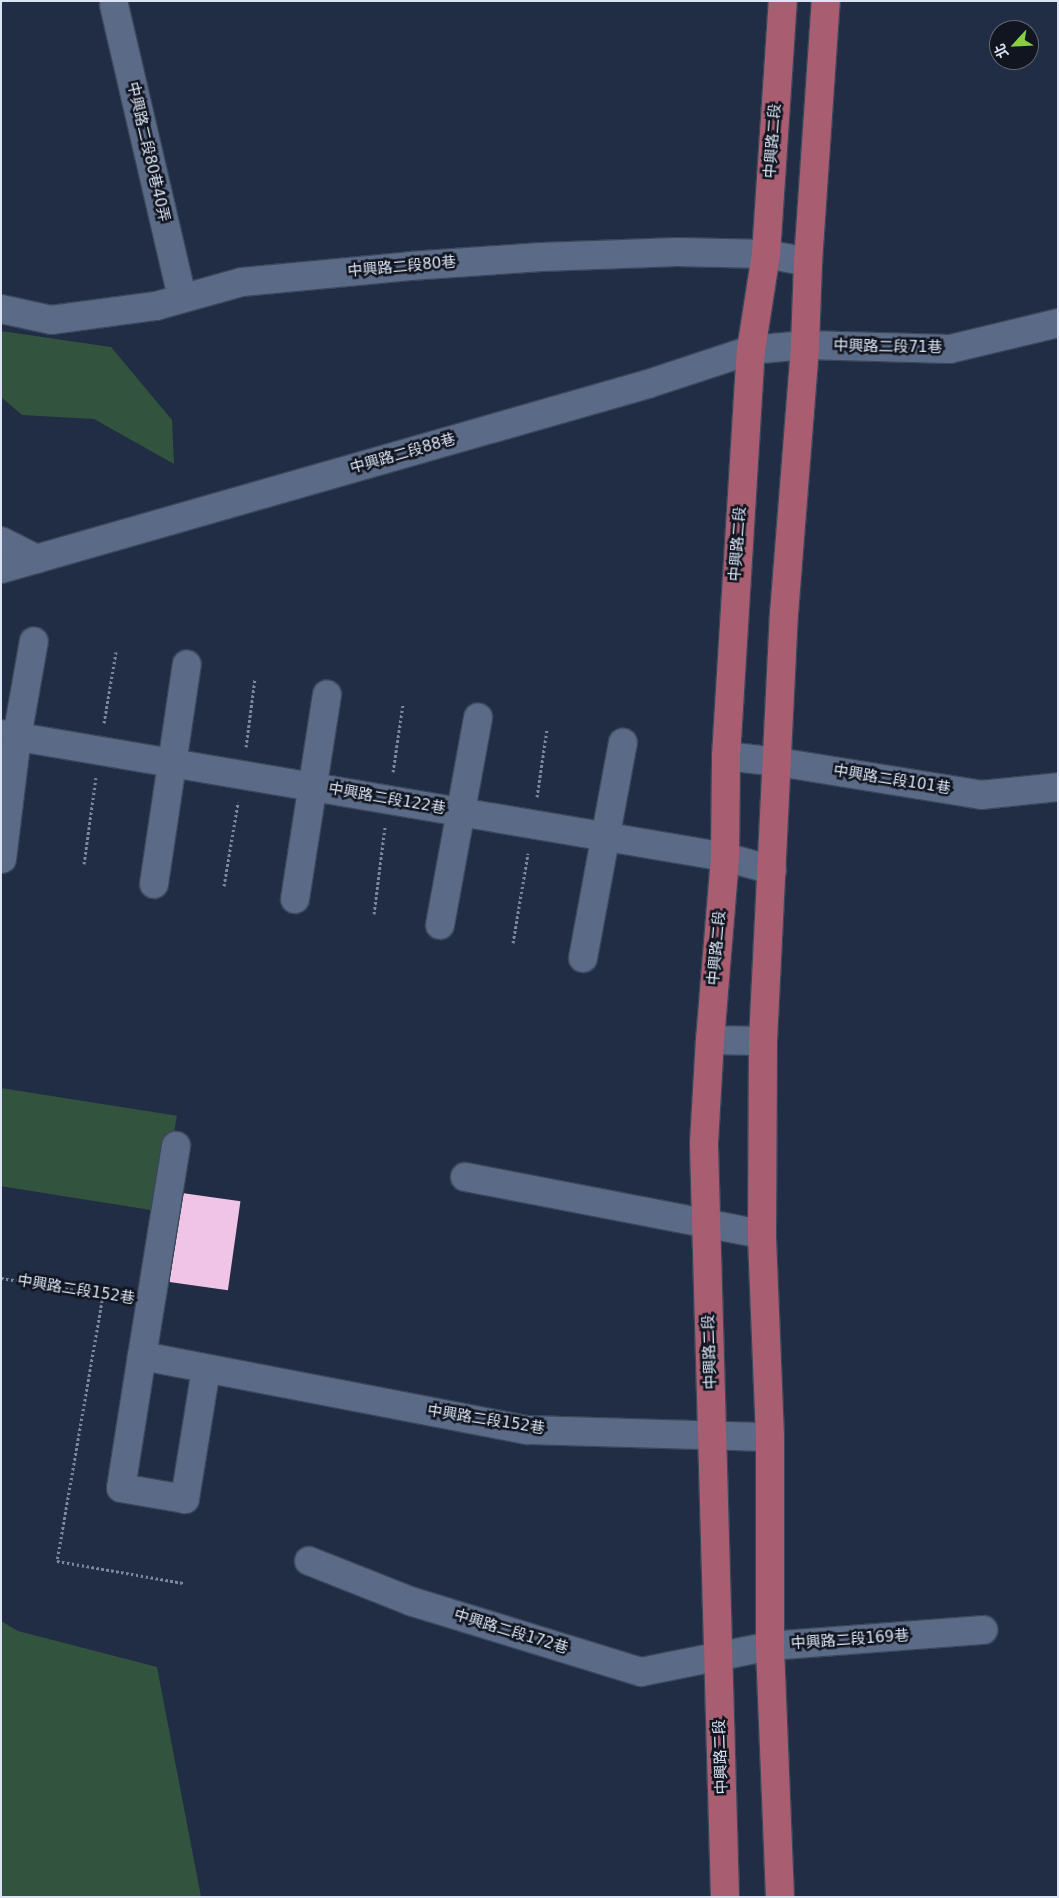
<!DOCTYPE html>
<meta charset="utf-8">
<style>
body{margin:0}
#map{position:relative;width:1059px;height:1898px;overflow:hidden;background:#202d45;font-family:"DejaVu Sans","Noto Sans TC",sans-serif}
div>[style]{position:absolute}
.green>*{inset:0;background:#32533d;transform-origin:0 0}
.building>*{inset:0;background:#f0c4e6;transform-origin:0 0}
.path>*{height:3px;margin-top:-1.5px;transform-origin:0;background:repeating-linear-gradient(90deg,#7c879b 0 2.5px,transparent 0 5px)}
.roads{filter:drop-shadow(1px 0 #3b475a) drop-shadow(-1px 0 #3b475a) drop-shadow(0 1px #3b475a) drop-shadow(0 -1px #3b475a)}
.minor>*{height:28px;margin:-14px;padding:0 14px;transform-origin:14px;border-radius:14px;background:#5b6a86}
.major>*{height:28px;margin:-14px;padding:0 14px;transform-origin:14px;border-radius:14px;background:#a85d71}
span{translate:-50% -50%;white-space:nowrap;text-align:center;line-height:1.15;-webkit-text-stroke:5px #101520;paint-order:stroke}
.street-label{font-size:15px;color:#dbe4f4}
.frame{position:absolute;inset:0;border:2px solid #dbe4f4;pointer-events:none}
.north{position:absolute;left:989px;top:20px;width:50px;height:50px;box-sizing:border-box;background:#101520;border:1px solid #616875;border-radius:50%;rotate:245deg;font-size:14px;font-weight:700;line-height:20px;text-align:center;color:#dbe4f4}
.north::after{content:'';display:block;margin:auto;width:18px;height:22px;background:#8ace47;clip-path:polygon(50% 0,100% 100%,50% 72%,0 100%)}
</style>
<div id="map">
<div class="green">
<div style="clip-path:polygon(1px 331px,111px 347px,172px 420px,174px 464px,94px 419px,22px 415px,1px 397px)"></div>
<div style="left:1px;top:1088px;width:178px;height:97px;rotate:9deg"></div>
<div style="clip-path:polygon(1px 1621px,18px 1631px,157px 1667px,201px 1897px,1px 1897px)"></div>
</div>
<div class="building">
<div style="left:182px;top:1193px;width:59px;height:90px;rotate:8deg"></div>
</div>
<div class="path">
<div style="left:104px;top:723px;width:72px;rotate:-80.4deg"></div>
<div style="left:246px;top:747px;width:69px;rotate:-82.5deg"></div>
<div style="left:393px;top:772px;width:69px;rotate:-81.6deg"></div>
<div style="left:537px;top:797px;width:69px;rotate:-81.6deg"></div>
<div style="left:84px;top:864px;width:87px;rotate:-82.1deg"></div>
<div style="left:224px;top:886px;width:85px;rotate:-80.5deg"></div>
<div style="left:374px;top:914px;width:88px;rotate:-82.8deg"></div>
<div style="left:513px;top:943px;width:91px;rotate:-80.5deg"></div>
<div style="left:1px;top:1278px;width:124px;rotate:9.3deg"></div>
<div style="left:103px;top:1295px;width:270px;rotate:99.8deg"></div>
<div style="left:57px;top:1561px;width:128px;rotate:9.9deg"></div>
</div>
<div class="roads">
<div class="minor">
<div style="left:114px;top:5px;width:301px;rotate:76.9deg"></div>
<div style="left:1px;top:309px;width:51px;rotate:12.4deg"></div>
<div style="left:51px;top:320px;width:106px;rotate:-7.6deg"></div>
<div style="left:156px;top:306px;width:89px;rotate:-15.6deg"></div>
<div style="left:242px;top:282px;width:169px;rotate:-5.4deg"></div>
<div style="left:410px;top:266px;width:132px;rotate:-3.9deg"></div>
<div style="left:542px;top:257px;width:135px;rotate:-2.1deg"></div>
<div style="left:677px;top:252px;width:89px;rotate:1.3deg"></div>
<div style="left:766px;top:254px;width:43px;rotate:10.8deg"></div>
<div style="left:1px;top:541px;width:40px;rotate:26.6deg"></div>
<div style="left:1px;top:569px;width:673px;rotate:-15.96deg"></div>
<div style="left:648px;top:384px;width:108px;rotate:-18.3deg"></div>
<div style="left:751px;top:350px;width:54px;rotate:-5.3deg"></div>
<div style="left:805px;top:345px;width:145px;rotate:1.6deg"></div>
<div style="left:950px;top:349px;width:111px;rotate:-13.5deg"></div>
<div style="left:1px;top:734px;width:734px;rotate:9.64deg"></div>
<div style="left:725px;top:857px;width:49px;rotate:15.5deg"></div>
<div style="left:726px;top:756px;width:52px;rotate:6.6deg"></div>
<div style="left:778px;top:762px;width:206px;rotate:9.2deg"></div>
<div style="left:981px;top:795px;width:77px;rotate:-5.9deg"></div>
<div style="left:2px;top:859px;width:123px;rotate:-83deg"></div>
<div style="left:17px;top:737px;width:97px;rotate:-80deg"></div>
<div style="left:154px;top:884px;width:222px;rotate:-81.5deg"></div>
<div style="left:295px;top:899px;width:207px;rotate:-81.1deg"></div>
<div style="left:440px;top:925px;width:211px;rotate:-79.6deg"></div>
<div style="left:583px;top:958px;width:219px;rotate:-79.5deg"></div>
<div style="left:710px;top:1040px;width:53px;rotate:1.1deg"></div>
<div style="left:465px;top:1177px;width:302px;rotate:10.9deg"></div>
<div style="left:142px;top:1356px;width:213px;rotate:-80.8deg"></div>
<div style="left:206px;top:1369px;width:132px;rotate:99.2deg"></div>
<div style="left:185px;top:1499px;width:65px;rotate:-170.2deg"></div>
<div style="left:121px;top:1488px;width:134px;rotate:-81deg"></div>
<div style="left:142px;top:1356px;width:392px;rotate:10.9deg"></div>
<div style="left:527px;top:1430px;width:243px;rotate:1.7deg"></div>
<div style="left:309px;top:1561px;width:109px;rotate:21.6deg"></div>
<div style="left:410px;top:1601px;width:242px;rotate:17.1deg"></div>
<div style="left:641px;top:1672px;width:132px;rotate:-11.4deg"></div>
<div style="left:770px;top:1646px;width:214px;rotate:-4.3deg"></div>
</div>
<div class="major">
<div style="left:725px;top:1897px;width:754px;rotate:-91.6deg"></div>
<div style="left:704px;top:1143px;width:103px;rotate:-86.7deg"></div>
<div style="left:710px;top:1040px;width:184px;rotate:-85.3deg"></div>
<div style="left:725px;top:857px;width:101px;rotate:-89.4deg"></div>
<div style="left:726px;top:756px;width:407px;rotate:-86.5deg"></div>
<div style="left:751px;top:350px;width:97px;rotate:-81.1deg"></div>
<div style="left:766px;top:254px;width:254px;rotate:-86.2deg"></div>
<div style="left:780px;top:1897px;width:251px;rotate:-92.3deg"></div>
<div style="left:770px;top:1646px;width:209px;rotate:-90deg"></div>
<div style="left:770px;top:1437px;width:203px;rotate:-92.3deg"></div>
<div style="left:762px;top:1234px;width:193px;rotate:-89.7deg"></div>
<div style="left:763px;top:1041px;width:428px;rotate:-87.2deg"></div>
<div style="left:784px;top:614px;width:270px;rotate:-85.5deg"></div>
<div style="left:805px;top:345px;width:83px;rotate:-87.9deg"></div>
<div style="left:808px;top:262px;width:262px;rotate:-86.1deg"></div>
</div>
</div>
<div class="street-label">
<span style="left:773px;top:141px;rotate:-86deg">中興路二段</span>
<span style="left:148px;top:152px;rotate:77deg">中興路二段80巷40弄</span>
<span style="left:402px;top:267px;rotate:-5deg">中興路二段80巷</span>
<span style="left:888px;top:347px;rotate:1deg">中興路二段71巷</span>
<span style="left:403px;top:454px;rotate:-16deg">中興路二段88巷</span>
<span style="left:738px;top:544px;rotate:-86deg">中興路二段</span>
<span style="left:892px;top:780px;rotate:9deg">中興路二段101巷</span>
<span style="left:387px;top:799px;rotate:10deg">中興路二段122巷</span>
<span style="left:717px;top:948px;rotate:-85deg">中興路二段</span>
<span style="left:76px;top:1290px;rotate:9deg">中興路二段152巷</span>
<span style="left:710px;top:1352px;rotate:-92deg">中興路二段</span>
<span style="left:486px;top:1420px;rotate:9deg">中興路二段152巷</span>
<span style="left:511px;top:1632px;rotate:17deg">中興路二段172巷</span>
<span style="left:850px;top:1640px;rotate:-4deg">中興路二段169巷</span>
<span style="left:721px;top:1757px;rotate:-92deg">中興路二段</span>
</div>
<div class="frame"></div>
<div class="north">北</div>
</div>
